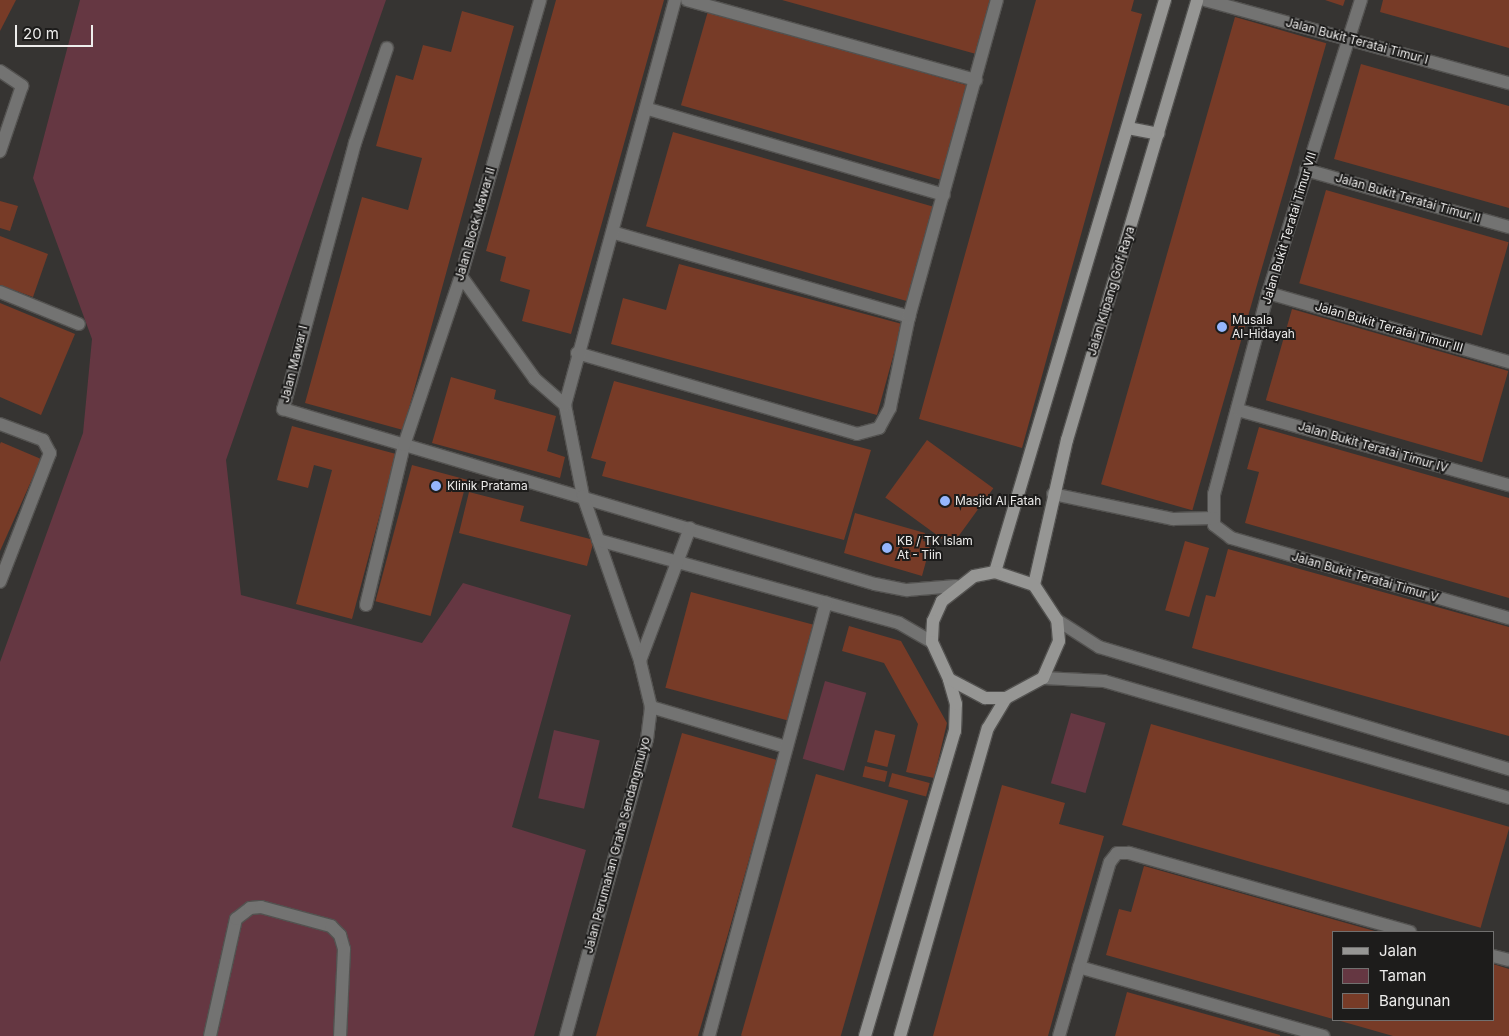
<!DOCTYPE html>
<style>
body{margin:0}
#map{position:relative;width:1509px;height:1036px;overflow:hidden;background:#363432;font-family:Inter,sans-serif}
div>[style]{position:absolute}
.green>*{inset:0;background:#653742;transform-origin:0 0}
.building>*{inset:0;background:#773b27;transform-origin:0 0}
.roads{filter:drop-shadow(1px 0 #535250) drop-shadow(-1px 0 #535250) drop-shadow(0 1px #535250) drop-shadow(0 -1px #535250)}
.street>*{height:12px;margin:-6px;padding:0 6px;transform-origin:6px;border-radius:6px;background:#737372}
.secondary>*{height:12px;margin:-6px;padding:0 6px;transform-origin:6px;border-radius:6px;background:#969694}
.dots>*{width:14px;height:14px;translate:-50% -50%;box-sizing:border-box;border:2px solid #1d1c1b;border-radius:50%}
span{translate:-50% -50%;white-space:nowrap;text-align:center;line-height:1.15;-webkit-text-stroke:4px #1d1c1b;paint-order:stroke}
.street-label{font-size:12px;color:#eeedec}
.poi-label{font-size:12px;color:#eeedec}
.left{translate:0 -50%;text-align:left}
.legend{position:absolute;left:1332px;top:931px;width:162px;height:90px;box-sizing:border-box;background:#1d1c1b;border:1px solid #71706f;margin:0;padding:6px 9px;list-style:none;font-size:15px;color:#eeedec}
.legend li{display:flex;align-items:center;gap:10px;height:25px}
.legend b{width:25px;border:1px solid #71706f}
.scale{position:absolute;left:15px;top:25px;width:78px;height:22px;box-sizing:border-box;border:2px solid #eeedec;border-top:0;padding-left:6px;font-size:15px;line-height:18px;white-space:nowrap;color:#eeedec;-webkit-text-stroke:4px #1d1c1b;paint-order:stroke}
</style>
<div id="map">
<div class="green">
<div style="clip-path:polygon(80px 0,386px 0,226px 460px,241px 595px,422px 643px,463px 583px,571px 615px,512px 827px,586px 850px,534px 1036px,0 1036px,0 662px,83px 433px,92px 339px,33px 178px)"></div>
<div style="left:825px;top:681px;width:43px;height:81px;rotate:16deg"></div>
<div style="left:1071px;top:713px;width:36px;height:73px;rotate:16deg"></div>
<div style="left:554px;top:730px;width:47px;height:70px;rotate:13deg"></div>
</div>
<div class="building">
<div style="clip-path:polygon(0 0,16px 0,0 31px)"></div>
<div style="clip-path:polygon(556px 0,664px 0,571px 334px,522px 321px,530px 290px,500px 281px,506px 257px,486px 251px)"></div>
<div style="clip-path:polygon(782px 0,991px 0,976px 54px)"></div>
<div style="clip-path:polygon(1036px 0,1134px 0,1131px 11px,1142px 14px,1022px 448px,919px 419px)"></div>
<div style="clip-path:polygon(1325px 0,1345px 0,1343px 6px)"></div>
<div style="clip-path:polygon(1383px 0,1509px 0,1509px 48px,1380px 12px)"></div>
<div style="clip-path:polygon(462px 11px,514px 26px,403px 430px,305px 403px,362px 197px,408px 210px,422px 158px,376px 146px,396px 75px,413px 80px,423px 45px,451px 52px)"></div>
<div style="left:708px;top:11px;width:272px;height:98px;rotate:16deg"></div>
<div style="left:1235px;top:17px;width:95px;height:486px;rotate:16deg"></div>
<div style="clip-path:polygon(1361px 64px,1509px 106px,1509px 208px,1334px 159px)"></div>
<div style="left:673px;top:132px;width:271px;height:98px;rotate:16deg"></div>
<div style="left:1326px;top:190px;width:190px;height:97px;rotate:16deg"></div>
<div style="clip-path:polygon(0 201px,18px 206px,10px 231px,0 228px)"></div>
<div style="clip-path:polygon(0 236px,48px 254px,33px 297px,0 285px)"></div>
<div style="clip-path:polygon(679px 264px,902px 324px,877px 415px,611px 344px,623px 298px,666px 310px)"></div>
<div style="clip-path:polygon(0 303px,75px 334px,41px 415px,0 397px)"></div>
<div style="left:1292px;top:309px;width:225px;height:95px;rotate:16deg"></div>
<div style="clip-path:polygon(451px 377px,496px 390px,494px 399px,556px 416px,547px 451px,565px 457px,560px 478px,432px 443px)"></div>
<div style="clip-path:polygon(614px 381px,871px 450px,844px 540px,602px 476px,606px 462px,591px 458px)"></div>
<div style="clip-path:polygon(292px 426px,396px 454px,352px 619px,296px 604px,332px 470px,314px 465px,308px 488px,277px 480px)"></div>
<div style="clip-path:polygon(1259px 427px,1509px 498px,1509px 598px,1245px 523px,1259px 472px,1247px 469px)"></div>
<div style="left:927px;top:440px;width:82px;height:71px;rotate:36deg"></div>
<div style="clip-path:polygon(1px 442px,41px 459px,0 551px,0 444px)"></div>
<div style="left:412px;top:465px;width:57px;height:141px;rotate:15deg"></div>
<div style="clip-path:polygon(469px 492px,524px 506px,520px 521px,594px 540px,587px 566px,459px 533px)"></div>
<div style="clip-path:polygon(855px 513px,925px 533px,923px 541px,931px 543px,922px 576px,844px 553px)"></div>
<div style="left:1185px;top:541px;width:25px;height:72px;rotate:16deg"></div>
<div style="clip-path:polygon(1228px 549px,1509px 627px,1509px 736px,1192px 648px,1206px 595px,1215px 597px)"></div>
<div style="left:691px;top:592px;width:126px;height:99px;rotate:15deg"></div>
<div style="clip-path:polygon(849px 626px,901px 641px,947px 723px,934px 778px,906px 772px,918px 724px,884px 663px,842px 651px)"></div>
<div style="left:1151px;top:724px;width:373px;height:105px;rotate:16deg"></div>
<div style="left:875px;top:730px;width:21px;height:33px;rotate:14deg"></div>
<div style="clip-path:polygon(682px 733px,777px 760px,728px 934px,698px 1036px,596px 1036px)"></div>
<div style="left:865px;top:766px;width:23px;height:11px;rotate:13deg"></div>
<div style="left:892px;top:773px;width:39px;height:14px;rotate:15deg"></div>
<div style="left:816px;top:774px;width:96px;height:272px;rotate:16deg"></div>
<div style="clip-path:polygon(1002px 785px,1065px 803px,1059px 824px,1104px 836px,1084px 907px,1048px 1036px,933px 1036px)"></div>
<div style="clip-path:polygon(1144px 866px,1378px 932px,1333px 932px,1333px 1019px,1106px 955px,1119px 909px,1131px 912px)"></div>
<div style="clip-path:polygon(1493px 964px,1509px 969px,1509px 1036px,1393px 1036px,1337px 1020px,1493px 1020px)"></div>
<div style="clip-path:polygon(1127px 992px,1280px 1035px,1280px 1036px,1115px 1036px)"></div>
</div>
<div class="roads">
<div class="street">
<div style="left:687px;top:0;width:300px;rotate:15.5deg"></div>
<div style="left:1205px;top:0;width:315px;rotate:15.3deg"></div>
<div style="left:1361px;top:0;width:307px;rotate:107.6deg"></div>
<div style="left:1268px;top:293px;width:208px;rotate:105deg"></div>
<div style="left:1214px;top:494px;width:31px;rotate:90deg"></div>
<div style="left:1214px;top:525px;width:21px;rotate:37deg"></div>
<div style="left:1231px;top:538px;width:289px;rotate:16.1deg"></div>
<div style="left:387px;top:48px;width:100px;rotate:108.6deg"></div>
<div style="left:355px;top:143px;width:276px;rotate:105.1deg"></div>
<div style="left:283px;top:409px;width:617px;rotate:16.47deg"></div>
<div style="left:875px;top:584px;width:33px;rotate:11deg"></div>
<div style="left:907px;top:590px;width:49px;rotate:-4.7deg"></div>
<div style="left:0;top:71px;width:27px;rotate:34deg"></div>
<div style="left:22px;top:86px;width:69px;rotate:108.7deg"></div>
<div style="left:648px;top:109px;width:308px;rotate:16.2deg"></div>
<div style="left:1306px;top:170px;width:211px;rotate:15.7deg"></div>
<div style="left:615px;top:233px;width:306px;rotate:15.9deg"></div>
<div style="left:461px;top:276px;width:127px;rotate:54.3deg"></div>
<div style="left:535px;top:379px;width:40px;rotate:41deg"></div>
<div style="left:565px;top:405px;width:93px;rotate:78.8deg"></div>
<div style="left:583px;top:496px;width:175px;rotate:70.9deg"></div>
<div style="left:640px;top:661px;width:47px;rotate:76.6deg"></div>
<div style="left:651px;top:707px;width:32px;rotate:97deg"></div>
<div style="left:647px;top:739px;width:308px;rotate:105.3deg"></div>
<div style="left:0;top:292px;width:85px;rotate:22.1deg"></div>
<div style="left:1268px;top:293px;width:251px;rotate:16deg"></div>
<div style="left:577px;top:353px;width:291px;rotate:16.1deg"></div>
<div style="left:857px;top:434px;width:23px;rotate:-15deg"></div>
<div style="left:879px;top:428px;width:23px;rotate:-61deg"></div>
<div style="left:890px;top:408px;width:93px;rotate:-78.2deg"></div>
<div style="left:909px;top:317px;width:329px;rotate:-74.5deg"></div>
<div style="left:565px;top:405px;width:420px;rotate:-74.8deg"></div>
<div style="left:1238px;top:410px;width:281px;rotate:15.5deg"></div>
<div style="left:0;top:424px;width:46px;rotate:20.4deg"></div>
<div style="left:43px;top:440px;width:15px;rotate:62deg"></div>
<div style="left:50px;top:453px;width:138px;rotate:111.2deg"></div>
<div style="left:1053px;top:494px;width:123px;rotate:11.8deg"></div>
<div style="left:1173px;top:519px;width:41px;rotate:-1.4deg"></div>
<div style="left:598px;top:540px;width:312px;rotate:15.4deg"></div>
<div style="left:899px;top:623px;width:38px;rotate:30deg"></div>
<div style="left:366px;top:605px;width:164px;rotate:-76.6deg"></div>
<div style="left:404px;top:445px;width:178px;rotate:-71.4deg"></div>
<div style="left:461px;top:276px;width:287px;rotate:-74deg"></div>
<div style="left:1057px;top:620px;width:50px;rotate:32.7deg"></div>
<div style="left:1099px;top:647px;width:428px;rotate:16.6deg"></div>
<div style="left:640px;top:661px;width:142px;rotate:-69.4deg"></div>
<div style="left:1043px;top:678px;width:61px;rotate:2.8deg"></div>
<div style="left:1104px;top:681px;width:422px;rotate:16.1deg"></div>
<div style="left:651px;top:707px;width:141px;rotate:16.5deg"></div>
<div style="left:1493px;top:956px;width:16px;rotate:14deg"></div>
<div style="left:1079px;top:967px;width:254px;rotate:15.8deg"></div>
<div style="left:210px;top:1036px;width:120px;rotate:-77.5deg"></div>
<div style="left:236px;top:919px;width:18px;rotate:-38deg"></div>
<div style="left:250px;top:908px;width:11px;rotate:-5deg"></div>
<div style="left:261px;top:907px;width:73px;rotate:15.2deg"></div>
<div style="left:331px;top:926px;width:13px;rotate:45deg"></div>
<div style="left:340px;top:935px;width:15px;rotate:74deg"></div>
<div style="left:344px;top:949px;width:87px;rotate:92.6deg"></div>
<div style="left:709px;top:1036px;width:449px;rotate:-74.9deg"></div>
<div style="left:1059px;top:1036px;width:181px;rotate:-73.7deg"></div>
<div style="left:1110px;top:862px;width:11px;rotate:-52deg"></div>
<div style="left:1117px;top:853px;width:12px"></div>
<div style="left:1129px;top:853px;width:292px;rotate:15.7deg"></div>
</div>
<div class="secondary">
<div style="left:1128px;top:128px;width:31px;rotate:11deg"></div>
<div style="left:995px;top:572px;width:597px;rotate:-73.45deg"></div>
<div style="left:1034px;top:585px;width:149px;rotate:-77.2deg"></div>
<div style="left:1067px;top:440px;width:459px;rotate:-73.5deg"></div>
<div style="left:865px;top:1036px;width:318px;rotate:-73.6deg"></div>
<div style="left:955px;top:731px;width:27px;rotate:-88deg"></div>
<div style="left:956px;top:704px;width:26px;rotate:-106deg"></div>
<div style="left:900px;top:1036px;width:320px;rotate:-74.1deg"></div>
<div style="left:988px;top:728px;width:35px;rotate:-59deg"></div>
<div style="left:1006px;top:698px;width:42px;rotate:-28.4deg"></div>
<div style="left:1043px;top:678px;width:40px;rotate:-66.6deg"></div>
<div style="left:1059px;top:641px;width:21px;rotate:-95deg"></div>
<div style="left:1057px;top:620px;width:42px;rotate:-123.3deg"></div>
<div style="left:1034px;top:585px;width:41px;rotate:-161.6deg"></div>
<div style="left:995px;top:572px;width:21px;rotate:169deg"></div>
<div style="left:974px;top:576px;width:41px;rotate:142deg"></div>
<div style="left:942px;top:601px;width:22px;rotate:114deg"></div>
<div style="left:933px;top:621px;width:21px;rotate:93deg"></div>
<div style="left:932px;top:642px;width:41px;rotate:65.3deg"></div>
<div style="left:949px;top:679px;width:41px;rotate:27.8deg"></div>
<div style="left:985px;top:698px;width:21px"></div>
</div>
</div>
<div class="dots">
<div style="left:1222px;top:327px;background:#95b6fd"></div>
<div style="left:436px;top:486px;background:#95b6fd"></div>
<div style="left:945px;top:501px;background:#95b6fd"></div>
<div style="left:887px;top:548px;background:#95b6fd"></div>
</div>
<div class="street-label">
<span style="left:1357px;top:41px;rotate:15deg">Jalan Bukit Teratai Timur I</span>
<span style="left:1408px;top:198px;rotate:16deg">Jalan Bukit Teratai Timur II</span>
<span style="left:475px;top:224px;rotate:-74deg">Jalan Block Mawar II</span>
<span style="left:1289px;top:228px;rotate:-73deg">Jalan Bukit Teratai Timur VII</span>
<span style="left:1111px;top:291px;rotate:-73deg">Jalan Klipang Golf Raya</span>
<span style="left:1389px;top:327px;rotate:16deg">Jalan Bukit Teratai Timur III</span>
<span style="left:294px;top:364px;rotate:-76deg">Jalan Mawar I</span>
<span style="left:1373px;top:447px;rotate:16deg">Jalan Bukit Teratai Timur IV</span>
<span style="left:1365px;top:577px;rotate:16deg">Jalan Bukit Teratai Timur V</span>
<span style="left:617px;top:845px;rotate:-75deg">Jalan Perumahan Graha Sendangmulyo</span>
</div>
<div class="poi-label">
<span class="left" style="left:1232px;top:327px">Musala<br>Al-Hidayah</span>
<span class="left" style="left:447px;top:486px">Klinik Pratama</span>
<span class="left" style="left:955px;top:501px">Masjid Al Fatah</span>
<span class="left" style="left:897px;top:548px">KB / TK Islam<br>At - Tiin</span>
</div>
<ul class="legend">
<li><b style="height:6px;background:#969694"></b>Jalan</li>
<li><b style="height:14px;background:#653742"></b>Taman</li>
<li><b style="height:14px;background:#773b27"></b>Bangunan</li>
</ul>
<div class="scale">20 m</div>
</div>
